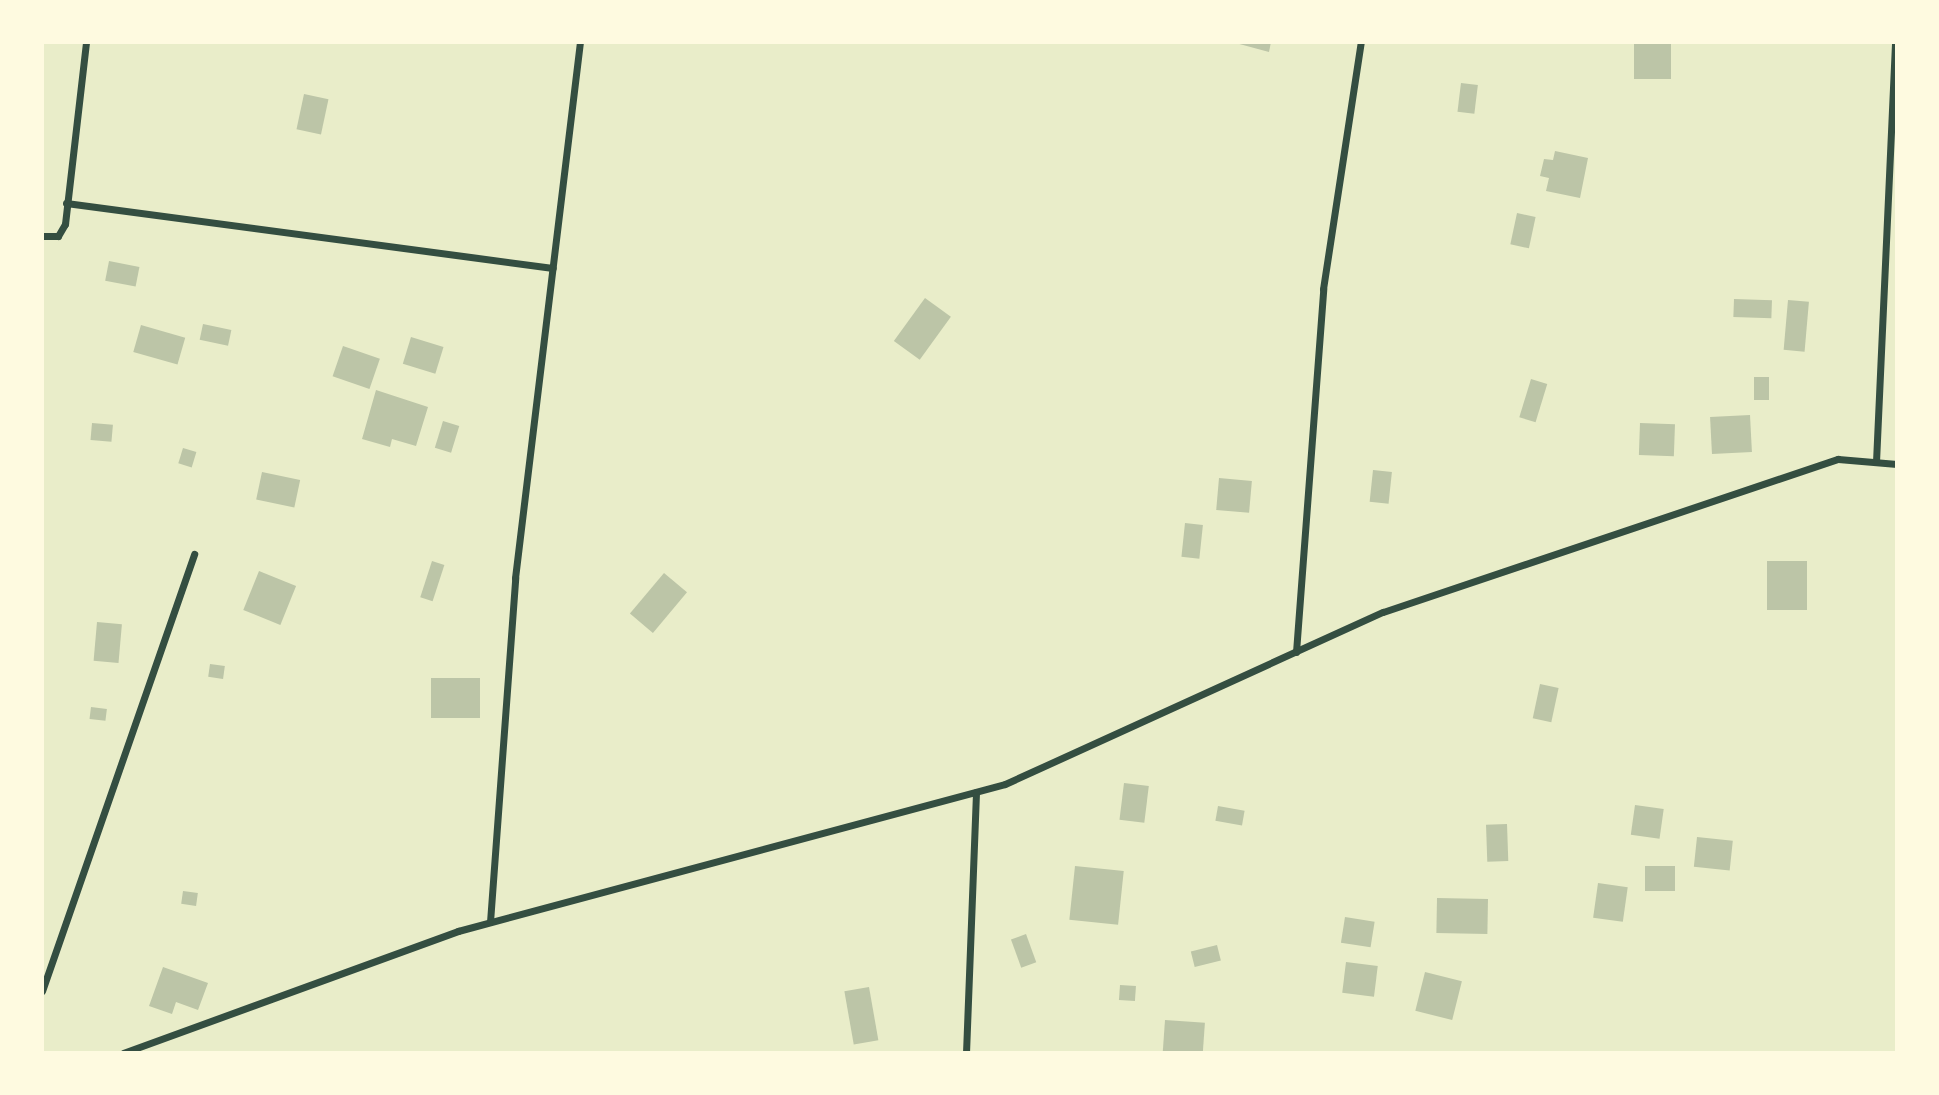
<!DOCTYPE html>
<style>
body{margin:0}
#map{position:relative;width:1939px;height:1095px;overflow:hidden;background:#e9edc9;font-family:"PT Sans",sans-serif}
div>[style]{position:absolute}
.building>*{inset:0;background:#bcc5a7;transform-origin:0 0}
.minor>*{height:7px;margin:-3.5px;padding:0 3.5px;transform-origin:3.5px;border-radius:3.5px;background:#344e41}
span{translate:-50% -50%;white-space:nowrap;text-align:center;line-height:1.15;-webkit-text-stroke:7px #fefae0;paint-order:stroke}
.frame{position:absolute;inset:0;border:44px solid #fefae0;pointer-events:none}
</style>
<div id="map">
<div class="building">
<div style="clip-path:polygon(1232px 42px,1271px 42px,1269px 52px)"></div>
<div style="left:1634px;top:42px;width:37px;height:37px"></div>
<div style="left:1461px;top:83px;width:17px;height:29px;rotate:7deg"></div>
<div style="left:304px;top:94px;width:25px;height:36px;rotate:12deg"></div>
<div style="clip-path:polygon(1555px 151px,1588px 158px,1580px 198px,1546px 191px,1549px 178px,1540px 176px,1544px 159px,1553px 160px)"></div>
<div style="left:1517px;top:213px;width:19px;height:32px;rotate:12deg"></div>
<div style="left:109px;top:261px;width:31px;height:20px;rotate:11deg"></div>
<div style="left:925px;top:298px;width:32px;height:53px;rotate:36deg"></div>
<div style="left:1734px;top:299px;width:38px;height:18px;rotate:2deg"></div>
<div style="left:1788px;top:300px;width:21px;height:50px;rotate:5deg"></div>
<div style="left:203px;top:324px;width:29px;height:16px;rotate:12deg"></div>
<div style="left:141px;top:325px;width:46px;height:28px;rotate:16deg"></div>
<div style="left:411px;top:337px;width:34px;height:28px;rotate:17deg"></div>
<div style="left:343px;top:346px;width:39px;height:32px;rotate:19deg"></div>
<div style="left:1754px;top:377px;width:15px;height:23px"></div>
<div style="left:1531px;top:379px;width:17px;height:40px;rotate:17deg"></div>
<div style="clip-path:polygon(376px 390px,428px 407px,416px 446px,392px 439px,390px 447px,362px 439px)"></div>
<div style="left:1750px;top:415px;width:37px;height:40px;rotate:87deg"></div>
<div style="left:443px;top:421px;width:17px;height:28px;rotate:17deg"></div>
<div style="left:92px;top:423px;width:21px;height:17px;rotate:5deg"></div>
<div style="left:1640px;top:423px;width:35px;height:32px;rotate:2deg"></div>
<div style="left:183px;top:448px;width:14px;height:16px;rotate:17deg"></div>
<div style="left:1373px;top:470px;width:19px;height:32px;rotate:6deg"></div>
<div style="left:262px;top:472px;width:39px;height:28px;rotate:12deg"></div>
<div style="left:1219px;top:478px;width:33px;height:32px;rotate:5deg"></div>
<div style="left:1185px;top:523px;width:18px;height:34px;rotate:6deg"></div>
<div style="left:432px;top:561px;width:13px;height:38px;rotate:18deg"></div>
<div style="left:1767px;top:561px;width:40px;height:49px"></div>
<div style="left:259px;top:571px;width:40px;height:42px;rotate:22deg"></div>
<div style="left:664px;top:573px;width:30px;height:53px;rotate:40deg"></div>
<div style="left:97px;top:622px;width:25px;height:39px;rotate:5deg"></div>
<div style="left:210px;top:664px;width:15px;height:13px;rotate:8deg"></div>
<div style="left:431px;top:678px;width:49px;height:40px"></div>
<div style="left:1540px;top:684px;width:19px;height:35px;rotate:12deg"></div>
<div style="left:91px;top:707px;width:16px;height:12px;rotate:7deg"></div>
<div style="left:1124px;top:783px;width:25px;height:37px;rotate:7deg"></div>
<div style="left:1635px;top:805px;width:29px;height:30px;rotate:8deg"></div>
<div style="left:1218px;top:806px;width:27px;height:15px;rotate:10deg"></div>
<div style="left:1507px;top:824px;width:37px;height:21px;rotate:88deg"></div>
<div style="left:1697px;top:837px;width:36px;height:30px;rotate:6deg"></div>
<div style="left:1075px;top:866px;width:49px;height:54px;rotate:6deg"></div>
<div style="left:1645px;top:866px;width:30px;height:25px"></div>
<div style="left:1598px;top:883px;width:30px;height:35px;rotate:8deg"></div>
<div style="left:183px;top:891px;width:15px;height:13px;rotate:8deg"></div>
<div style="left:1437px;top:898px;width:51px;height:35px;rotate:1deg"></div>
<div style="left:1345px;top:917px;width:30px;height:26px;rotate:9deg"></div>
<div style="left:1026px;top:934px;width:30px;height:16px;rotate:70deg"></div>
<div style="left:1217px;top:945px;width:16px;height:27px;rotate:76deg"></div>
<div style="left:1346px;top:962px;width:32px;height:31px;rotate:7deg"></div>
<div style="clip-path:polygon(163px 967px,208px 983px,198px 1010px,176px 1002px,172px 1014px,149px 1006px)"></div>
<div style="left:1425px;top:972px;width:38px;height:40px;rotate:14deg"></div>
<div style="left:1120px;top:985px;width:16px;height:15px;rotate:4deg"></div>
<div style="left:869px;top:987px;width:54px;height:25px;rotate:80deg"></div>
<div style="left:1165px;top:1020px;width:40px;height:33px;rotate:4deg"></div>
</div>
<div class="minor">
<div style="left:66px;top:203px;width:491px;rotate:7.6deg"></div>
<div style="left:42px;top:236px;width:16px"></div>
<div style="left:58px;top:236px;width:14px;rotate:-60deg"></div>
<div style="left:65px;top:224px;width:183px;rotate:-83.4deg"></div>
<div style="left:1876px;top:462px;width:420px;rotate:-87.4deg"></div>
<div style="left:1296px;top:652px;width:364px;rotate:-85.7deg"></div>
<div style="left:1323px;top:289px;width:250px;rotate:-81.3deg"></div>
<div style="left:490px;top:922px;width:345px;rotate:-85.8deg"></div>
<div style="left:515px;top:578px;width:540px;rotate:-83.09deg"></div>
<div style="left:42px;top:991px;width:463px;rotate:-70.8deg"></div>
<div style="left:123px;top:1053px;width:357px;rotate:-20deg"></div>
<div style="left:458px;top:931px;width:566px;rotate:-15.04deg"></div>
<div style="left:1005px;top:784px;width:415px;rotate:-24.5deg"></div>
<div style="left:1383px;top:612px;width:480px;rotate:-18.6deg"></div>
<div style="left:1838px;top:459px;width:59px;rotate:4.8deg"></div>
<div style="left:966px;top:1053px;width:261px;rotate:-87.8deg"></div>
</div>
<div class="frame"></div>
</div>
